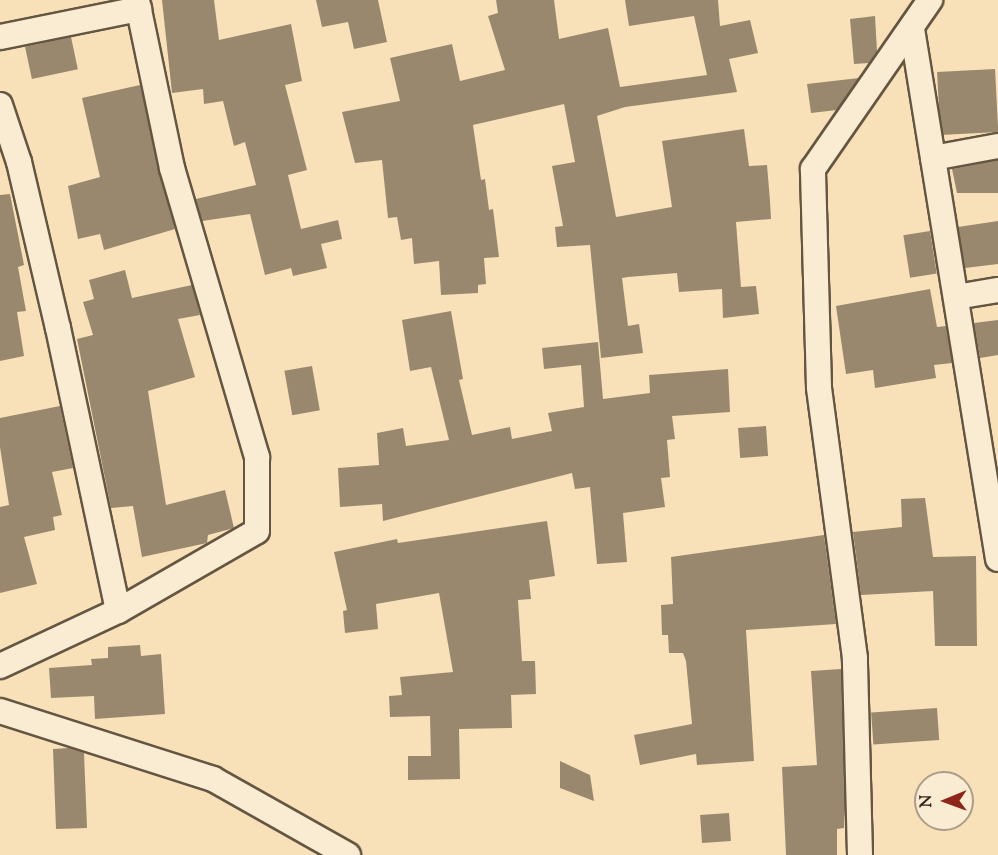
<!DOCTYPE html>
<style>
body{margin:0}
#map{position:relative;width:998px;height:855px;overflow:hidden;background:#f8e1b9;font-family:"Sorts Mill Goudy",serif}
div>[style]{position:absolute}
.building>*{inset:0;background:#99886d;transform-origin:0 0}
.roads{filter:drop-shadow(2px 0 #645642) drop-shadow(-2px 0 #645642) drop-shadow(0 2px #645642) drop-shadow(0 -2px #645642)}
.street>*{height:24px;margin:-12px;padding:0 12px;transform-origin:12px;border-radius:12px;background:#faecd2}
span{translate:-50% -50%;white-space:nowrap;text-align:center;line-height:1.15;-webkit-text-stroke:5px #faecd2;paint-order:stroke}
.north{position:absolute;left:914px;top:771px;width:60px;height:60px;box-sizing:border-box;background:#faecd2;border:2px solid #aa9d89;border-radius:50%;rotate:269deg;font-size:16px;font-weight:700;line-height:24px;text-align:center;color:#32271b}
.north::after{content:'';display:block;margin:auto;width:21px;height:27px;background:#8f2418;clip-path:polygon(50% 0,100% 100%,50% 72%,0 100%)}
</style>
<div id="map">
<div class="building">
<div style="clip-path:polygon(162px 0,214px 0,219px 40px,291px 24px,302px 81px,285px 85px,307px 170px,288px 175px,301px 229px,338px 220px,342px 239px,321px 244px,327px 268px,293px 276px,291px 268px,265px 275px,250px 214px,202px 221px,196px 199px,256px 185px,245px 142px,234px 146px,223px 101px,204px 104px,203px 89px,172px 93px)"></div>
<div style="clip-path:polygon(316px 0,378px 0,387px 42px,354px 49px,348px 22px,322px 27px)"></div>
<div style="clip-path:polygon(496px 0,554px 0,559px 39px,608px 28px,620px 87px,707px 75px,694px 16px,629px 26px,625px 0,718px 0,720px 26px,750px 20px,758px 53px,729px 59px,737px 92px,625px 107px,597px 116px,616px 217px,672px 207px,662px 141px,744px 129px,749px 166px,767px 165px,770px 201px,771px 219px,736px 222px,741px 287px,756px 286px,759px 314px,723px 318px,722px 289px,679px 292px,677px 273px,628px 277px,622px 278px,628px 326px,639px 324px,643px 353px,601px 358px,590px 245px,557px 247px,555px 227px,563px 226px,552px 166px,575px 162px,564px 104px,473px 125px,481px 180px,485px 179px,489px 210px,493px 209px,499px 257px,484px 258px,486px 284px,478px 285px,478px 293px,441px 295px,439px 261px,414px 264px,412px 238px,401px 240px,397px 217px,388px 218px,382px 160px,355px 163px,342px 112px,400px 101px,390px 58px,452px 44px,460px 81px,505px 70px,488px 16px,498px 13px)"></div>
<div style="clip-path:polygon(875px 16px,877px 51px,869px 63px,854px 64px,850px 19px)"></div>
<div style="left:71px;top:37px;width:33px;height:47px;rotate:78deg"></div>
<div style="left:995px;top:69px;width:63px;height:58px;rotate:87deg"></div>
<div style="clip-path:polygon(859px 78px,837px 110px,811px 113px,807px 84px)"></div>
<div style="clip-path:polygon(140px 85px,175px 229px,104px 250px,100px 234px,78px 239px,68px 186px,100px 177px,82px 98px)"></div>
<div style="clip-path:polygon(998px 160px,998px 193px,957px 193px,952px 169px)"></div>
<div style="clip-path:polygon(10px 194px,24px 265px,18px 267px,26px 311px,17px 312px,24px 356px,0 361px,0 195px)"></div>
<div style="clip-path:polygon(998px 221px,998px 264px,965px 268px,958px 227px)"></div>
<div style="left:930px;top:231px;width:43px;height:27px;rotate:81deg"></div>
<div style="clip-path:polygon(125px 270px,132px 298px,192px 285px,200px 315px,178px 319px,195px 377px,148px 391px,166px 505px,225px 490px,234px 528px,208px 535px,207px 543px,142px 557px,133px 506px,111px 508px,77px 339px,93px 335px,83px 302px,94px 299px,89px 280px)"></div>
<div style="clip-path:polygon(930px 289px,937px 327px,946px 326px,952px 363px,934px 365px,936px 378px,875px 388px,873px 370px,846px 374px,836px 306px)"></div>
<div style="clip-path:polygon(451px 311px,463px 379px,459px 380px,472px 435px,510px 427px,512px 439px,552px 431px,548px 413px,584px 407px,581px 365px,544px 369px,542px 348px,598px 342px,603px 399px,650px 393px,649px 375px,728px 369px,730px 412px,672px 416px,675px 439px,667px 440px,670px 477px,661px 478px,665px 507px,623px 513px,627px 562px,597px 564px,590px 487px,575px 489px,572px 473px,383px 521px,382px 504px,340px 507px,338px 468px,379px 465px,377px 433px,403px 428px,406px 446px,449px 440px,431px 367px,410px 371px,402px 320px)"></div>
<div style="clip-path:polygon(998px 320px,998px 355px,980px 358px,974px 323px)"></div>
<div style="left:312px;top:366px;width:45px;height:28px;rotate:80deg"></div>
<div style="clip-path:polygon(60px 406px,73px 468px,52px 472px,62px 515px,53px 517px,55px 530px,24px 537px,37px 584px,0 593px,0 507px,9px 505px,0 447px,0 418px)"></div>
<div style="left:766px;top:426px;width:30px;height:28px;rotate:86deg"></div>
<div style="clip-path:polygon(925px 498px,933px 557px,976px 556px,977px 646px,935px 646px,933px 591px,861px 595px,853px 532px,902px 527px,901px 499px)"></div>
<div style="clip-path:polygon(547px 521px,555px 576px,529px 580px,531px 599px,518px 600px,522px 661px,535px 661px,536px 694px,511px 695px,512px 728px,459px 729px,460px 779px,408px 780px,408px 756px,431px 756px,430px 716px,390px 717px,389px 696px,402px 695px,400px 677px,453px 672px,439px 593px,376px 604px,378px 629px,345px 633px,343px 611px,347px 610px,334px 552px,397px 539px,398px 543px)"></div>
<div style="clip-path:polygon(824px 535px,836px 624px,746px 630px,754px 761px,697px 765px,696px 754px,640px 765px,634px 735px,692px 724px,686px 661px,683px 653px,669px 653px,668px 635px,662px 635px,661px 605px,673px 604px,671px 557px)"></div>
<div style="clip-path:polygon(140px 645px,141px 656px,161px 654px,165px 714px,95px 719px,94px 696px,51px 698px,49px 668px,92px 665px,91px 659px,108px 658px,108px 647px)"></div>
<div style="clip-path:polygon(841px 669px,845px 809px,844px 828px,837px 829px,837px 855px,786px 855px,782px 767px,817px 765px,811px 671px)"></div>
<div style="left:937px;top:708px;width:32px;height:66px;rotate:86deg"></div>
<div style="clip-path:polygon(69px 748px,84px 753px,87px 828px,56px 829px,53px 749px)"></div>
<div style="clip-path:polygon(560px 761px,590px 775px,594px 801px,560px 788px)"></div>
<div style="left:729px;top:813px;width:28px;height:29px;rotate:86deg"></div>
</div>
<div class="roads">
<div class="street">
<div style="left:912px;top:29px;width:537px;rotate:80.78deg"></div>
<div style="left:0;top:37px;width:142px;rotate:-11.4deg"></div>
<div style="left:0;top:105px;width:60px;rotate:71.6deg"></div>
<div style="left:19px;top:162px;width:171px;rotate:76.8deg"></div>
<div style="left:58px;top:328px;width:289px;rotate:78deg"></div>
<div style="left:933px;top:158px;width:66px;rotate:-10.5deg"></div>
<div style="left:956px;top:297px;width:43px;rotate:-9.5deg"></div>
<div style="left:0;top:666px;width:130px;rotate:-25deg"></div>
<div style="left:118px;top:611px;width:160px;rotate:-29.9deg"></div>
<div style="left:257px;top:531px;width:74px;rotate:-90deg"></div>
<div style="left:257px;top:457px;width:301px;rotate:-106.4deg"></div>
<div style="left:172px;top:168px;width:172px;rotate:-101.8deg"></div>
<div style="left:0;top:711px;width:224px;rotate:17.7deg"></div>
<div style="left:213px;top:779px;width:155px;rotate:29.4deg"></div>
<div style="left:860px;top:855px;width:197px;rotate:-91.5deg"></div>
<div style="left:855px;top:658px;width:273px;rotate:-97.6deg"></div>
<div style="left:819px;top:387px;width:218px;rotate:-91.6deg"></div>
<div style="left:813px;top:169px;width:206px;rotate:-55.3deg"></div>
</div>
</div>
<div class="north">N</div>
</div>
